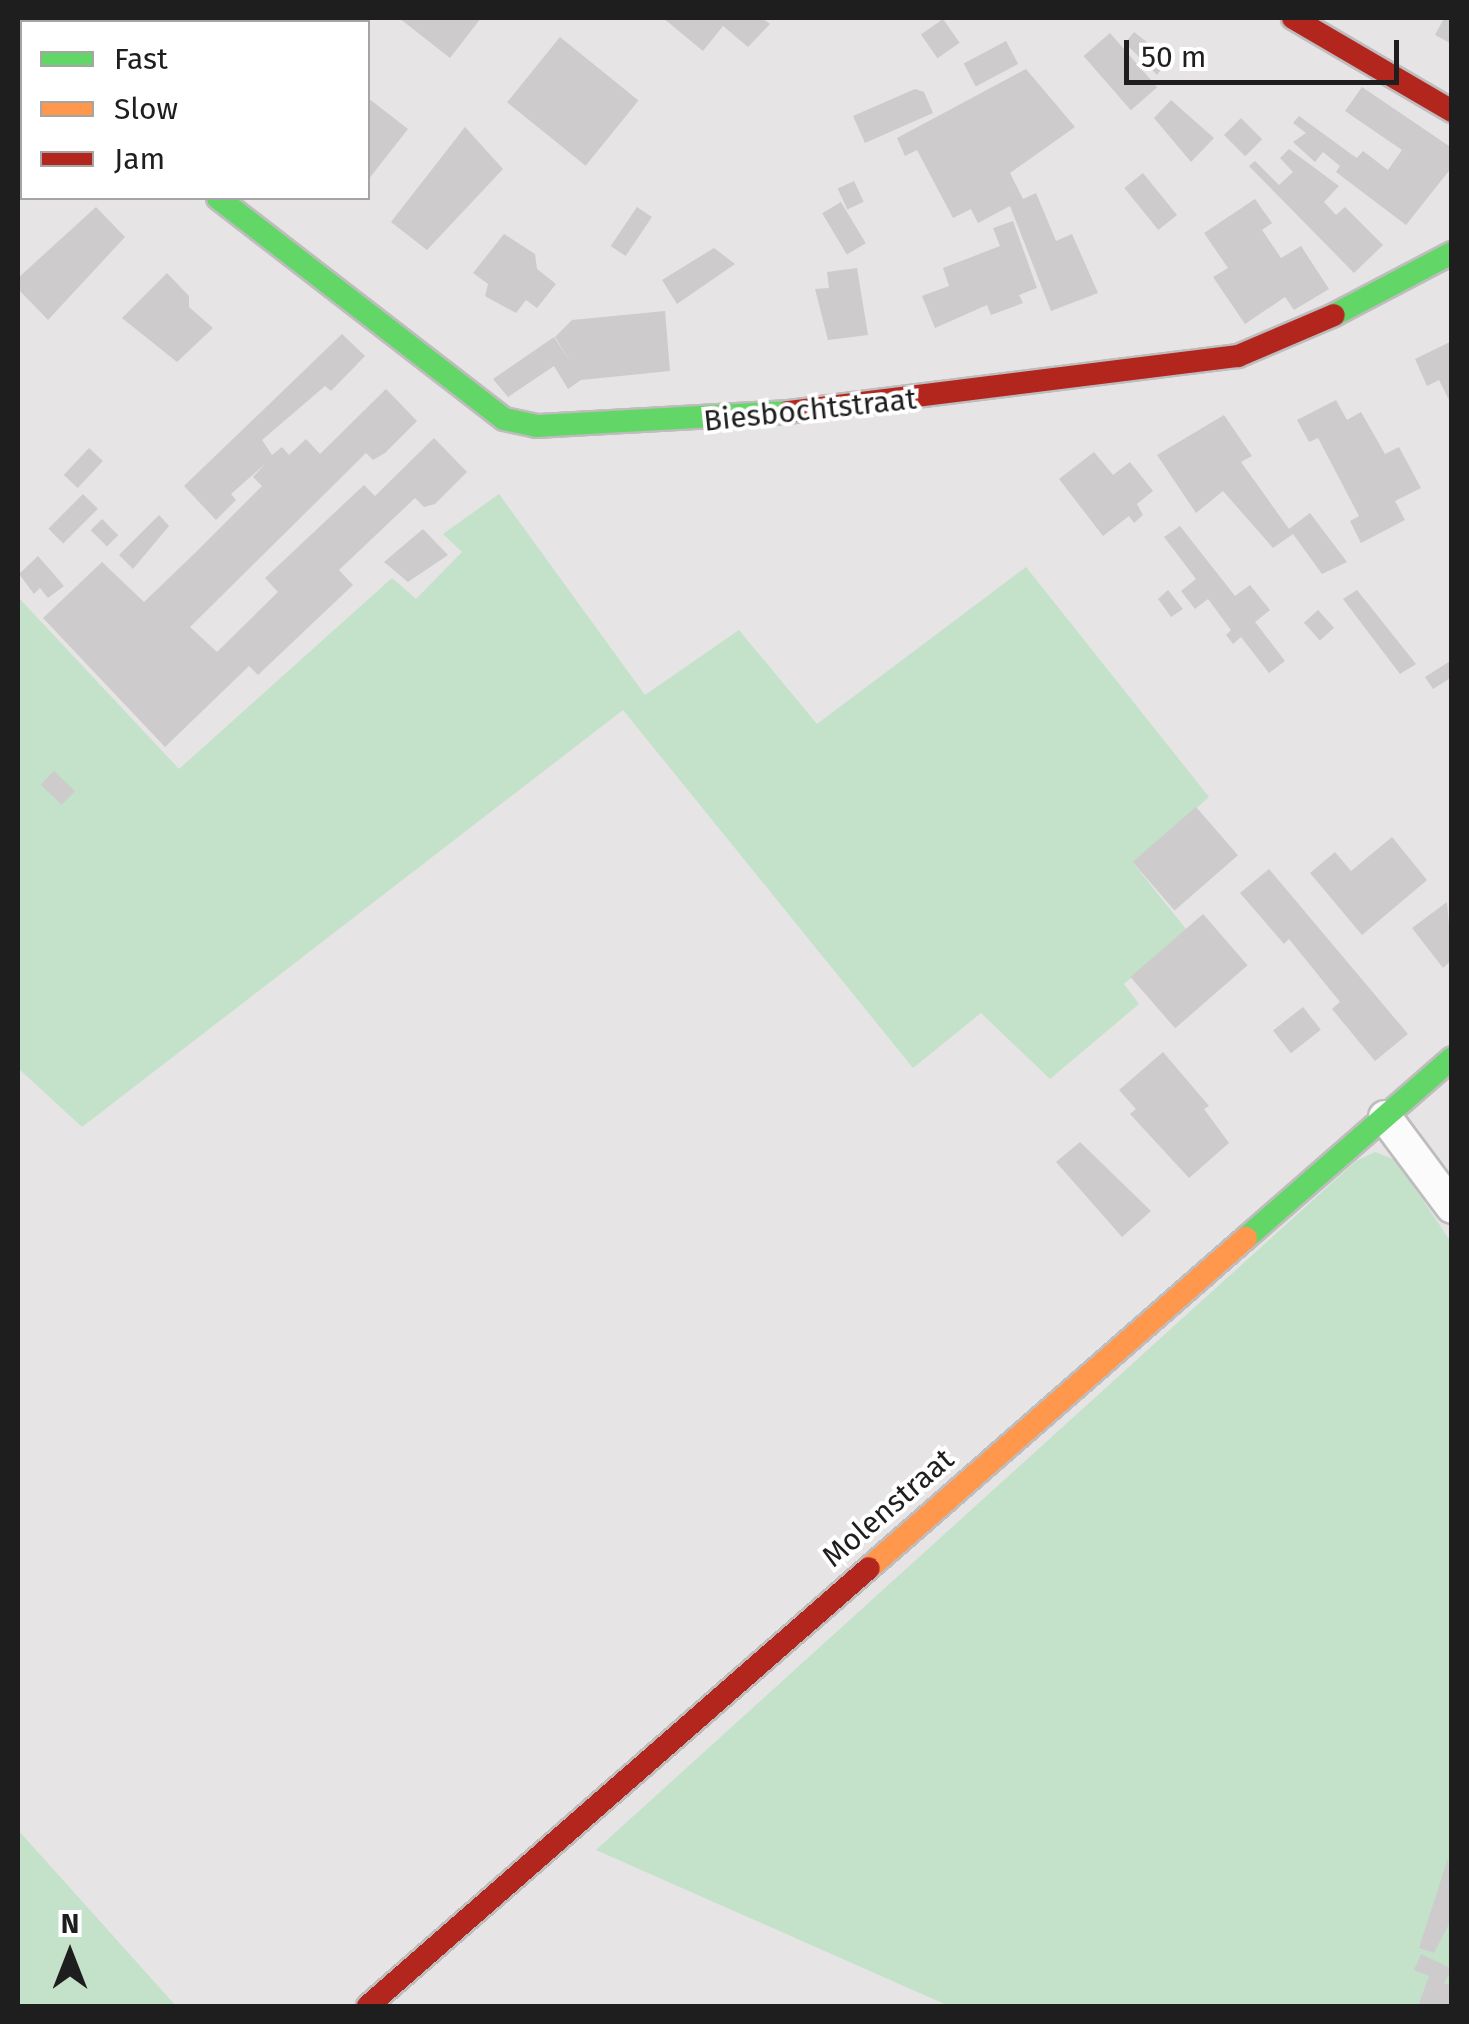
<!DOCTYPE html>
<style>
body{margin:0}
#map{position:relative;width:1469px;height:2024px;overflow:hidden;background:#e6e4e5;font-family:"Fira Sans",sans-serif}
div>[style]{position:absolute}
.green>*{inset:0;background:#c3e2c9}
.building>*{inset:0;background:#cdcbcc;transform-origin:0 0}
.roads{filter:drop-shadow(2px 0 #bebcbd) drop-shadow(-2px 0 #bebcbd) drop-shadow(0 2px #bebcbd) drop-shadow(0 -2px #bebcbd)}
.street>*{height:32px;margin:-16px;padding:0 16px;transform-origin:16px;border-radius:16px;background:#fbfbfb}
.fast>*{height:22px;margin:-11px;padding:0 11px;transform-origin:11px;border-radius:11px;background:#63d668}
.slow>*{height:22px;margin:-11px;padding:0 11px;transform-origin:11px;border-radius:11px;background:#ff974d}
.jam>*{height:22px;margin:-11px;padding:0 11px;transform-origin:11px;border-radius:11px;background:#b3261e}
span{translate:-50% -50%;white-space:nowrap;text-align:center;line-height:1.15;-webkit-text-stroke:8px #fff;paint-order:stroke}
.street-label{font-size:30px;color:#1f1e1f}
.frame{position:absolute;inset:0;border:20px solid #1f1e1f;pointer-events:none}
.legend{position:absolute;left:20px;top:20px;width:350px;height:180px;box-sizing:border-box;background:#fff;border:2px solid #a5a5a5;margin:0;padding:12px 18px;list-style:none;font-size:30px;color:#1f1e1f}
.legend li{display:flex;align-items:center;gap:20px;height:50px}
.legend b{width:50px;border:2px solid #a5a5a5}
.north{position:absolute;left:20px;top:1904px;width:100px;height:100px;-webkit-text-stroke:8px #fff;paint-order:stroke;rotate:0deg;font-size:28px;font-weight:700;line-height:40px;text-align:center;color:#1f1e1f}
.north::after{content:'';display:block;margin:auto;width:35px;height:45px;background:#1f1e1f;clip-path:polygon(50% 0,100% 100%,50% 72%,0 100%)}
.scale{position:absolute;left:1124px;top:40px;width:275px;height:45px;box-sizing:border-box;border:5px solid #1f1e1f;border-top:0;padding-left:12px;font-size:30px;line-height:35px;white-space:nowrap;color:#1f1e1f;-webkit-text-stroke:8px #fff;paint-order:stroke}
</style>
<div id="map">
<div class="green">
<div style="clip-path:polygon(499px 494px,645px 695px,739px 630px,817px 724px,1026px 567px,1209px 797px,1133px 863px,1186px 929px,1124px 984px,1139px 1004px,1050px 1079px,981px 1013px,913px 1068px,623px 710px,82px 1127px,18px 1068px,18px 597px,179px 769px,392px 578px,416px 599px,462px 552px,443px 534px)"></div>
<div style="clip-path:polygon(1375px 1152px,1396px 1160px,1451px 1242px,1451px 2006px,949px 2006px,596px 1850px,1356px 1161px)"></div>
<div style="clip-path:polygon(18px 1830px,176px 2006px,18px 2006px)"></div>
</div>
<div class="building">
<div style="clip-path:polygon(18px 18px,101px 18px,22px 22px,22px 30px)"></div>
<div style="clip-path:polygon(154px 18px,244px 18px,150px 22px)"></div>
<div style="clip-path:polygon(399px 18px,481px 18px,450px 58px)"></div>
<div style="clip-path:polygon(663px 18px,762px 18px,770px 24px,748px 47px,723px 26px,703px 51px)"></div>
<div style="clip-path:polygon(1444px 18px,1452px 18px,1452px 44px,1435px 35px)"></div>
<div style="left:943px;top:19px;width:29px;height:27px;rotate:55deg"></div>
<div style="clip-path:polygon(1134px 32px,1169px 59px,1157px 75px,1125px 43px)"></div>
<div style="left:1110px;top:33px;width:72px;height:35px;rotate:49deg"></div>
<div style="left:560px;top:37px;width:101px;height:84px;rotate:39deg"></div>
<div style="left:1006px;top:41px;width:26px;height:48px;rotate:62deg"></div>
<div style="clip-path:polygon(1026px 69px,1075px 127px,1010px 173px,1023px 199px,1036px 193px,1056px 241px,1072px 234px,1098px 293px,1051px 311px,1010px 206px,978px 223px,971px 209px,953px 218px,917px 150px,905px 156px,897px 138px)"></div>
<div style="clip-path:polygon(1362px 87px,1452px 148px,1452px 167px,1406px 225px,1336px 172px,1340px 166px,1323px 152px,1315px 162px,1293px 142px,1306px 133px,1293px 123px,1299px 116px,1351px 154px,1357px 158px,1363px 151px,1388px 170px,1402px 150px,1345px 111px)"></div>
<div style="clip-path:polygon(915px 89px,924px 92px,933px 113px,865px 143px,853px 116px)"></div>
<div style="clip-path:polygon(368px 98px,408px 129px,368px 180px)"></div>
<div style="clip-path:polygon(1171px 100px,1214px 138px,1191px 162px,1154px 118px)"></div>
<div style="left:1241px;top:118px;width:30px;height:24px;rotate:45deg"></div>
<div style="clip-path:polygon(465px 127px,503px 169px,427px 250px,391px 222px)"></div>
<div style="clip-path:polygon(1289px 149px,1339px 186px,1324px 202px,1336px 215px,1345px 207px,1383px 245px,1354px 273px,1249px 166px,1255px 161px,1279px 185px,1293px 172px,1280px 158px)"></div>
<div style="left:1143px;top:173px;width:54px;height:24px;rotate:51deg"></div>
<div style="left:854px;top:181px;width:23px;height:18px;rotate:65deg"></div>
<div style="clip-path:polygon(1255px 199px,1272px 223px,1262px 230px,1281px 258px,1301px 246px,1329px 289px,1294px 310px,1285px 297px,1245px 324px,1213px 277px,1228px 268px,1204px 233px)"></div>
<div style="left:841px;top:202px;width:48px;height:22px;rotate:59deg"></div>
<div style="clip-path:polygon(96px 207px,125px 237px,48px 320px,18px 289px,18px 278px)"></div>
<div style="left:637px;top:207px;width:18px;height:47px;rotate:34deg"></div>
<div style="clip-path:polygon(1013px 221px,1037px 288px,1019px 295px,1023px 303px,991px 315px,987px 305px,935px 328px,922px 296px,949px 286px,943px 268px,1000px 246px,993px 228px)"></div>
<div style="clip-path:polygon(504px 234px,535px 254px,537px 269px,556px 284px,537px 308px,526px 300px,516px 313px,492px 300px,485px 296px,488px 284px,473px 273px)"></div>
<div style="clip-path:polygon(714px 248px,735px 264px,677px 304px,662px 280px)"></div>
<div style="clip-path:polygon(857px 268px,868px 335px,828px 340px,815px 289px,829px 288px,827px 272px)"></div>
<div style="clip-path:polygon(167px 273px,189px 296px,189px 307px,213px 328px,177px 362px,122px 318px)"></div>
<div style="clip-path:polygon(665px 311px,670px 371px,581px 380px,568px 389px,554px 366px,508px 397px,493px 379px,554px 337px,572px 364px,555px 337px,572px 320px)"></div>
<div style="clip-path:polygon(342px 334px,365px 356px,331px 391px,325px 386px,262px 440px,272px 455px,282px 447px,289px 455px,306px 439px,320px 454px,386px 389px,417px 421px,385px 453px,373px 460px,366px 453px,190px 627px,217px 652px,278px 592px,265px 578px,364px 485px,375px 496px,434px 438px,467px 472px,435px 504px,424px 507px,415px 498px,339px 570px,353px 585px,258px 675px,249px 666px,165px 747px,43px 618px,102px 562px,144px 602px,195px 553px,262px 486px,253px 477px,265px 464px,231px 494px,236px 500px,216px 520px,184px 486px)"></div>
<div style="clip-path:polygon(1452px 341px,1452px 406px,1439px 380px,1427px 386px,1415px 359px)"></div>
<div style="clip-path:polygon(1336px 400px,1347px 420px,1361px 412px,1385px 454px,1399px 447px,1421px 488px,1395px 501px,1405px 520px,1361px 543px,1350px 521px,1359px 516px,1318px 438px,1309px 442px,1297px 420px)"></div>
<div style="clip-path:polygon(1224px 415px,1252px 456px,1241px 462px,1289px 529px,1310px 513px,1347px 562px,1322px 574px,1293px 534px,1273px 548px,1223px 491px,1196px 513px,1157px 455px)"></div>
<div style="left:89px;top:448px;width:19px;height:37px;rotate:43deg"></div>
<div style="clip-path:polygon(1094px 452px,1113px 475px,1130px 462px,1153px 491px,1137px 504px,1143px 515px,1134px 523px,1129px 516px,1103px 536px,1059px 479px)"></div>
<div style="left:83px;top:494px;width:21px;height:49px;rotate:45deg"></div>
<div style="clip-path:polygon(159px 515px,169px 526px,133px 569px,119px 555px)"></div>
<div style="left:102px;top:519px;width:23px;height:16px;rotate:45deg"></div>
<div style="clip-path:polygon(1180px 526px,1235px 596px,1250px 585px,1270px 610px,1255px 622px,1285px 661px,1269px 673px,1241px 637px,1233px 644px,1226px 635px,1231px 630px,1208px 599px,1195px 609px,1181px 591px,1196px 579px,1164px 537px)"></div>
<div style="clip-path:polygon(423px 529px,448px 555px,408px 582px,384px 562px)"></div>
<div style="clip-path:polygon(38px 556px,64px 586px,48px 598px,40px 588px,34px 594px,19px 574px)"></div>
<div style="clip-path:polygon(1168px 590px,1183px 609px,1171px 617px,1158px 599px)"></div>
<div style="clip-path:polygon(1357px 590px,1416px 664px,1400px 674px,1343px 599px)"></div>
<div style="left:1318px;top:610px;width:24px;height:19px;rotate:48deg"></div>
<div style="clip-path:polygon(1452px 660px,1452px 677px,1433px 689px,1425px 677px)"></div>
<div style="left:54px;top:771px;width:29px;height:19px;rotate:44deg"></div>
<div style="left:1196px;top:807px;width:64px;height:84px;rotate:49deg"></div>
<div style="clip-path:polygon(1392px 837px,1427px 880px,1362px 935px,1310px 873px,1335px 852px,1351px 871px)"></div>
<div style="clip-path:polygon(1269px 869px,1408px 1034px,1375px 1061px,1332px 1009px,1340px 1002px,1289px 939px,1284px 944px,1240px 893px)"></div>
<div style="clip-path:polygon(1447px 902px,1452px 960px,1443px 968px,1412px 928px)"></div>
<div style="left:1203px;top:914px;width:68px;height:96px;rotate:49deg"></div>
<div style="left:1303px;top:1007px;width:29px;height:38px;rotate:52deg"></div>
<div style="clip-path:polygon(1163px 1052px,1209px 1106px,1204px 1109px,1229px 1143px,1189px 1178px,1130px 1114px,1136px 1109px,1119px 1090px)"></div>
<div style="clip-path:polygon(1080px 1142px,1151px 1211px,1122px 1237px,1056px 1162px)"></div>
<div style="clip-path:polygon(1448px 1858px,1452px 1918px,1434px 1953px,1419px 1948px)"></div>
<div style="clip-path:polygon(1421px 1954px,1452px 1969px,1444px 1983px,1452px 1986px,1452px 2006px,1418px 2006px,1429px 1976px,1414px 1970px)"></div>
</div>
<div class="roads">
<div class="street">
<div style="left:18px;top:175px;width:5px;rotate:-37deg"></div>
<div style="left:1385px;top:1117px;width:112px;rotate:53.3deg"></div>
</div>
<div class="fast">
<div style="left:218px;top:198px;width:361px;rotate:37.7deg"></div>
<div style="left:504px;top:419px;width:34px;rotate:12deg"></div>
<div style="left:537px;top:426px;width:251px;rotate:-3.2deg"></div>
<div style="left:1334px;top:315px;width:133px;rotate:-27.7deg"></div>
<div style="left:1246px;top:1238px;width:274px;rotate:-41.1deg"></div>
</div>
<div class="slow">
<div style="left:869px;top:1568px;width:501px;rotate:-41.2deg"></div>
</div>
<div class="jam">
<div style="left:1293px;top:18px;width:184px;rotate:30.3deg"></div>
<div style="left:788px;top:412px;width:453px;rotate:-7.1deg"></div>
<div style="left:1238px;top:356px;width:104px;rotate:-23.1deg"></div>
<div style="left:368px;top:2006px;width:665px;rotate:-41.16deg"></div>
</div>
</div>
<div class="street-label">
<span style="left:810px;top:410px;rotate:-6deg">Biesbochtstraat</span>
<span style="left:888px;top:1508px;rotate:-41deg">Molenstraat</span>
</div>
<div class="frame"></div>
<ul class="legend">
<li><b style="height:12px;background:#63d668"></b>Fast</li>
<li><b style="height:12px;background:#ff974d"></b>Slow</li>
<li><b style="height:12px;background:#b3261e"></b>Jam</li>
</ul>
<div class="north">N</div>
<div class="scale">50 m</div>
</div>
